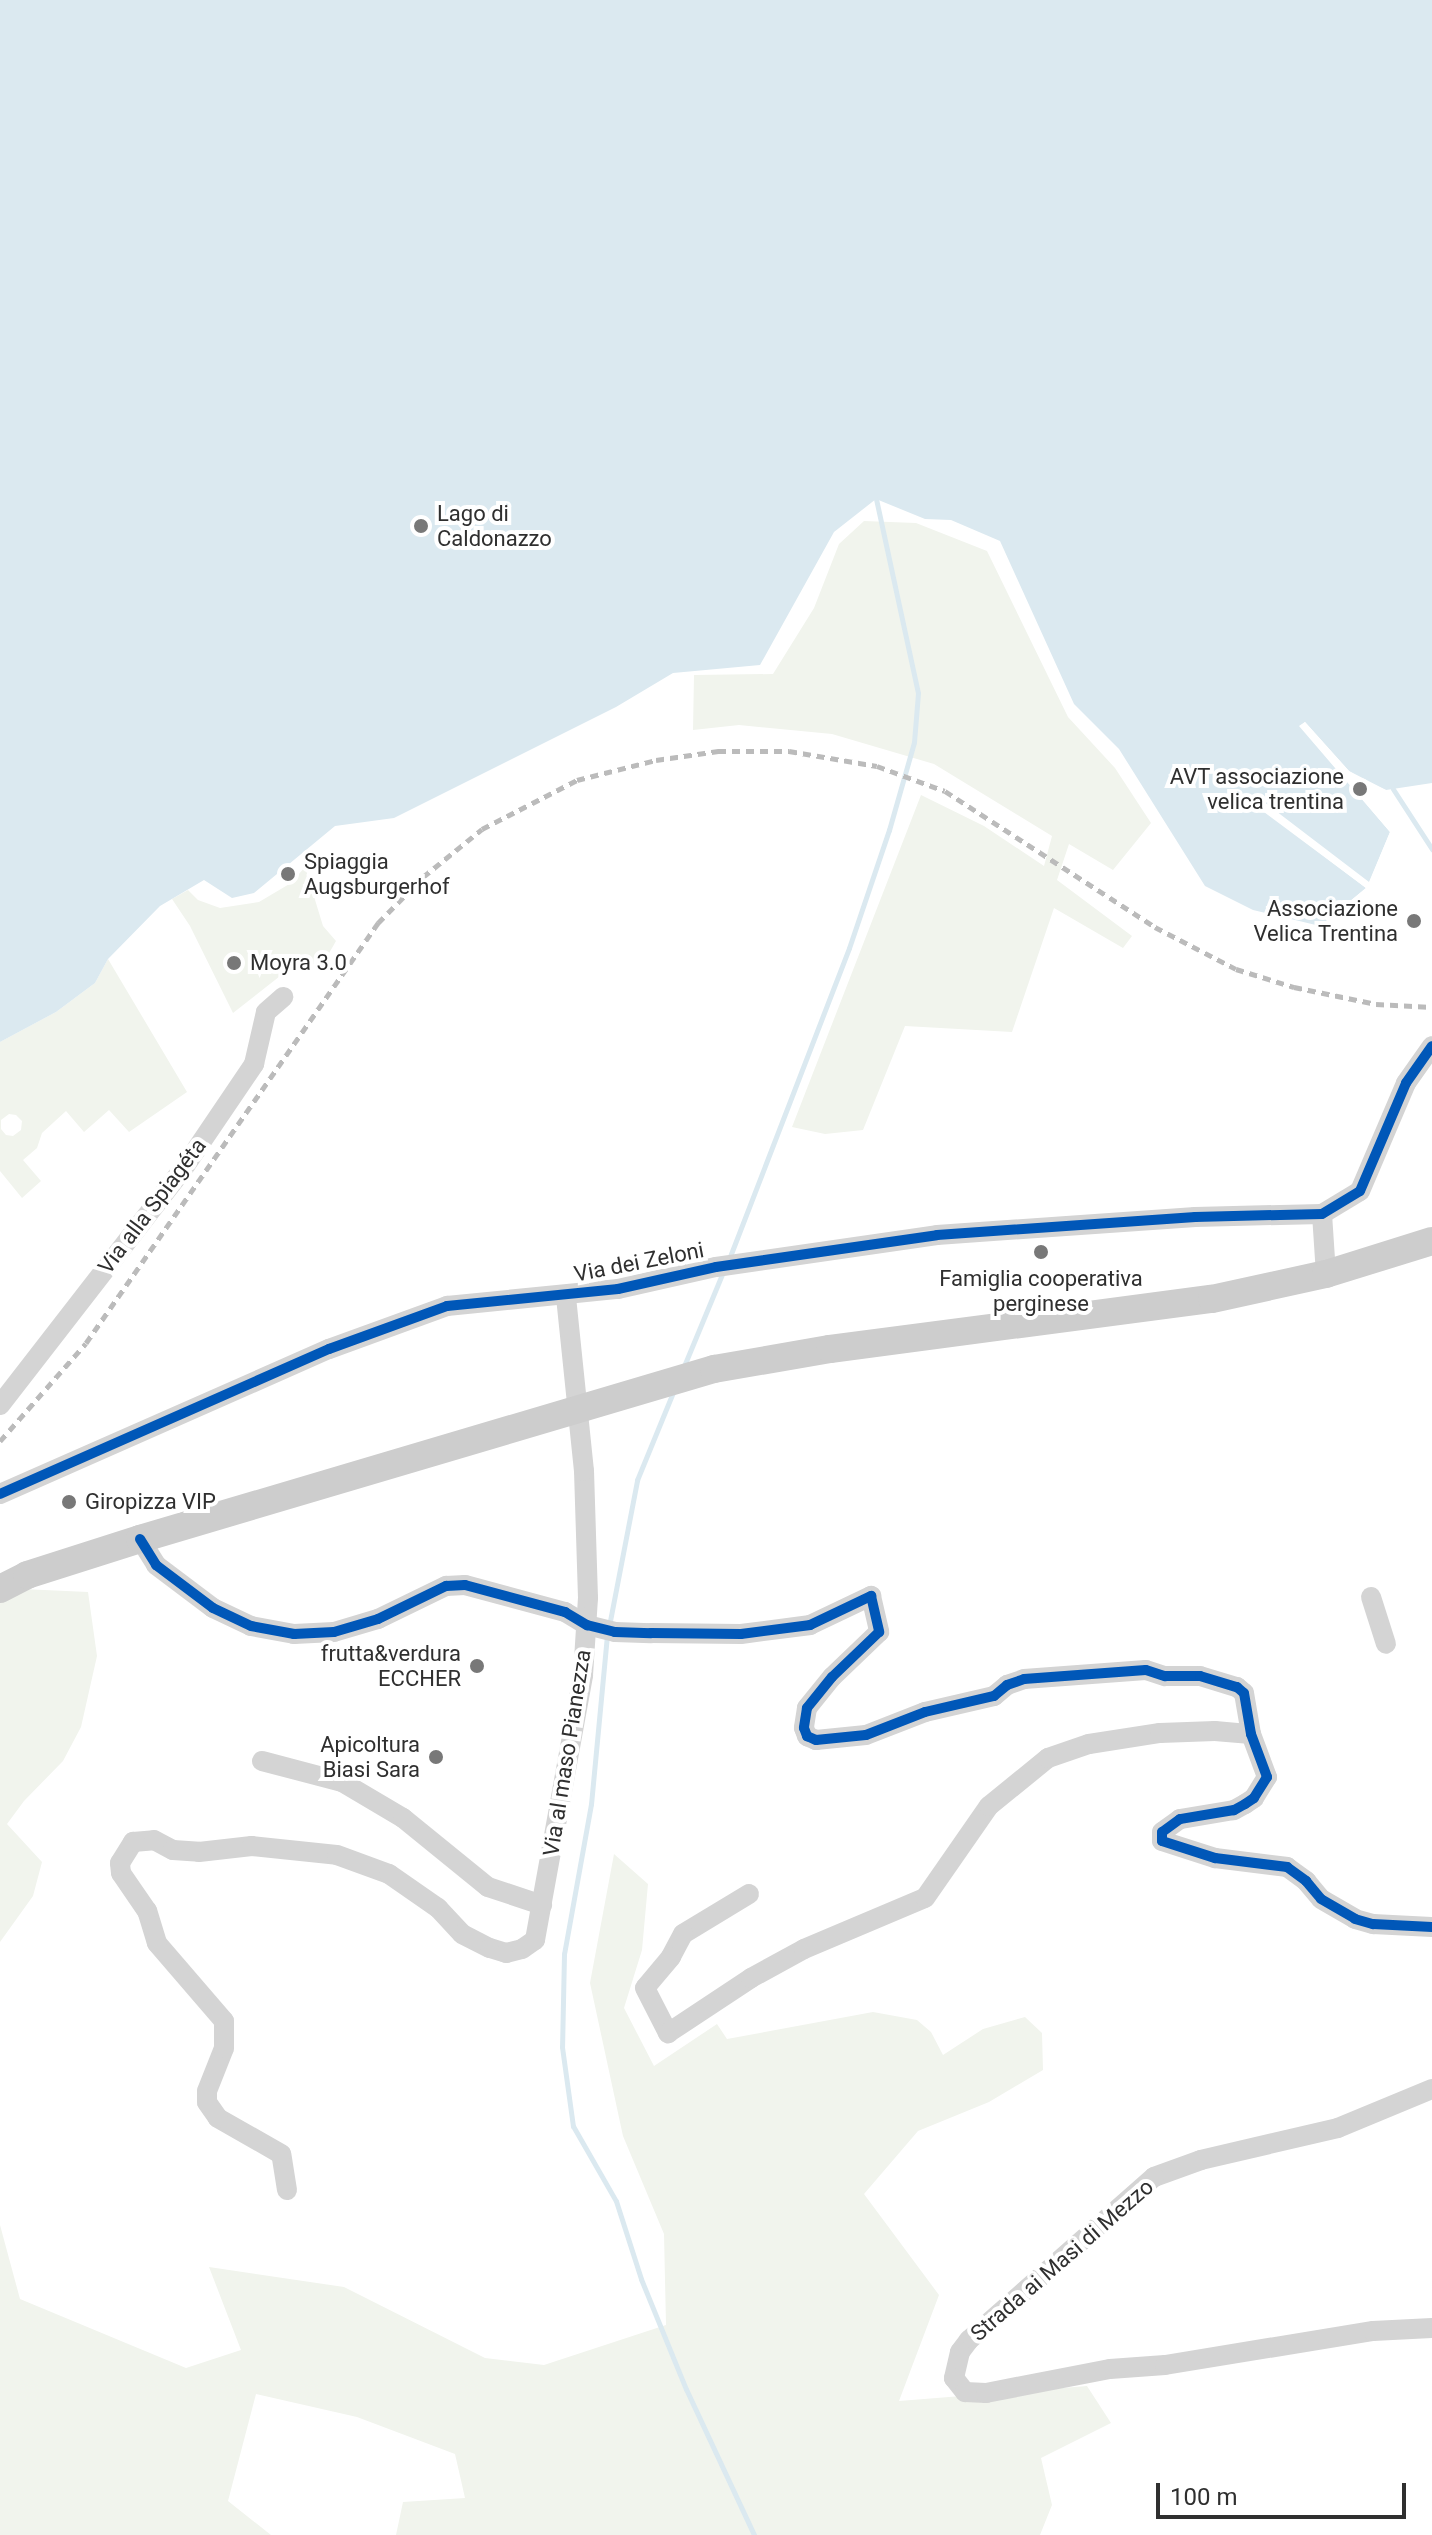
<!DOCTYPE html>
<meta charset="utf-8">
<style>
body{margin:0}
#map{position:relative;width:1432px;height:2535px;overflow:hidden;background:#fff;font-family:Roboto,sans-serif}
div>[style]{position:absolute}
.green>*{inset:0;background:#f1f4ed}
.water>*{inset:0;background:#dbe9f0}
.pier>*{inset:0;background:#fff}
.stream>*{height:5px;margin:-2.5px;padding:0 2.5px;transform-origin:2.5px;border-radius:2.5px;background:#dbe9f0}
.street>*{height:20px;margin:-10px;padding:0 10px;transform-origin:10px;border-radius:10px;background:#d4d4d4}
.secondary>*{height:28px;margin:-14px;padding:0 14px;transform-origin:14px;border-radius:14px;background:#cdcdcd}
.rail>*{height:5px;margin-top:-2.5px;transform-origin:0;background:repeating-linear-gradient(90deg,#bbb 0 8px,transparent 0 14px)}
.cycleway>*{height:10px;margin:-5px;padding:0 5px;transform-origin:5px;border-radius:5px;background:#0057b8}
.dots>*{width:22px;height:22px;translate:-50% -50%;box-sizing:border-box;border:4px solid #fff;border-radius:50%}
span{translate:-50% -50%;white-space:nowrap;text-align:center;line-height:1.15;-webkit-text-stroke:8px #fff;paint-order:stroke}
.poi-label{font-size:22px;color:#2f2f2f}
.left{translate:0 -50%;text-align:left}
.right{translate:-100% -50%;text-align:right}
.street-label{font-size:22px;color:#2f2f2f}
.scale{position:absolute;left:1156px;top:2483px;width:250px;height:36px;box-sizing:border-box;border:4px solid #2f2f2f;border-top:0;padding-left:10px;font-size:24px;line-height:28px;white-space:nowrap;color:#2f2f2f;-webkit-text-stroke:6px #fff;paint-order:stroke}
</style>
<div id="map">
<div class="green">
<div style="clip-path:polygon(864px 521px,916px 523px,987px 551px,1068px 717px,1115px 768px,1151px 823px,1113px 870px,1069px 844px,1057px 880px,1132px 936px,1123px 948px,1054px 908px,1012px 1032px,905px 1026px,863px 1130px,825px 1134px,792px 1127px,921px 795px,984px 826px,1044px 866px,1052px 836px,934px 764px,832px 734px,739px 725px,693px 730px,694px 675px,773px 674px,814px 608px,839px 544px)"></div>
<div style="clip-path:polygon(305px 867px,323px 926px,336px 941px,324px 962px,289px 969px,233px 1013px,190px 926px,172px 899px,188px 890px,198px 900px,220px 908px,259px 902px,291px 883px)"></div>
<div style="clip-path:polygon(evenodd,108px 959px,187px 1092px,129px 1132px,109px 1110px,84px 1132px,66px 1111px,42px 1133px,37px 1148px,23px 1160px,41px 1181px,22px 1198px,0 1171px,0 1042px,56px 1012px,95px 983px,108px 959px,9px 1114px,16px 1115px,22px 1121px,21px 1130px,13px 1136px,6px 1135px,1px 1129px,1px 1120px,9px 1114px)"></div>
<div style="clip-path:polygon(22px 1589px,88px 1592px,97px 1656px,81px 1727px,63px 1761px,24px 1801px,7px 1824px,42px 1862px,33px 1896px,0 1942px,0 1602px)"></div>
<div style="clip-path:polygon(614px 1854px,648px 1884px,642px 1950px,624px 2008px,654px 2066px,717px 2024px,727px 2039px,873px 2012px,917px 2020px,931px 2032px,943px 2055px,983px 2029px,1025px 2017px,1042px 2033px,1043px 2070px,989px 2102px,918px 2131px,864px 2194px,939px 2295px,899px 2401px,1087px 2386px,1111px 2423px,1041px 2458px,1052px 2505px,1040px 2535px,396px 2535px,403px 2502px,465px 2498px,455px 2454px,357px 2417px,256px 2394px,228px 2501px,271px 2535px,0 2535px,0 2225px,20px 2299px,186px 2368px,241px 2350px,209px 2267px,344px 2287px,485px 2358px,544px 2365px,666px 2325px,664px 2234px,623px 2136px,590px 1983px)"></div>
</div>
<div class="water">
<div style="clip-path:polygon(0 0,1432px 0,1432px 783px,1386px 790px,1363px 780px,1349px 771px,1305px 722px,1300px 726px,1390px 832px,1369px 883px,1264px 803px,1260px 809px,1366px 888px,1320px 926px,1253px 910px,1205px 886px,1119px 749px,1074px 704px,1000px 541px,951px 520px,925px 519px,876px 499px,834px 532px,760px 665px,673px 673px,616px 707px,394px 818px,335px 826px,254px 893px,232px 898px,204px 880px,160px 906px,108px 959px,95px 983px,56px 1012px,0 1042px)"></div>
</div>
<div class="pier">
<div style="clip-path:polygon(1305px 722px,1349px 771px,1386px 790px,1388px 794px,1351px 777px,1350px 782px,1379px 810px,1394px 831px,1370px 890px,1322px 929px,1320px 926px,1366px 888px,1260px 808px,1264px 802px,1369px 882px,1390px 832px,1299px 726px)"></div>
</div>
<div class="stream">
<div style="left:1393px;top:789px;width:72px;rotate:57deg"></div>
<div style="left:729px;top:1259px;width:333px;rotate:-68.9deg"></div>
<div style="left:849px;top:948px;width:125px;rotate:-71.3deg"></div>
<div style="left:889px;top:830px;width:91px;rotate:-74.1deg"></div>
<div style="left:914px;top:742px;width:49px;rotate:-85.3deg"></div>
<div style="left:918px;top:693px;width:198px;rotate:-102.2deg"></div>
<div style="left:684px;top:1366px;width:102px;rotate:-67.5deg"></div>
<div style="left:609px;top:1626px;width:149px;rotate:-79.1deg"></div>
<div style="left:637px;top:1480px;width:97px;rotate:-67.7deg"></div>
<div style="left:607px;top:1635px;width:170px;rotate:95.4deg"></div>
<div style="left:591px;top:1804px;width:152px;rotate:100.2deg"></div>
<div style="left:564px;top:1954px;width:93px;rotate:91.2deg"></div>
<div style="left:562px;top:2047px;width:80px;rotate:82.1deg"></div>
<div style="left:573px;top:2126px;width:86px;rotate:60.2deg"></div>
<div style="left:616px;top:2201px;width:82px;rotate:72.2deg"></div>
<div style="left:641px;top:2279px;width:119px;rotate:67.8deg"></div>
<div style="left:686px;top:2389px;width:161px;rotate:65deg"></div>
</div>
<div class="street">
<div style="left:1322px;top:1214px;width:44px;rotate:-31.2deg"></div>
<div style="left:1360px;top:1191px;width:117px;rotate:-66.9deg"></div>
<div style="left:1406px;top:1083px;width:45px;rotate:-54.9deg"></div>
<div style="left:1322px;top:1214px;width:60px;rotate:86.2deg"></div>
<div style="left:0;top:1405px;width:299px;rotate:-52.2deg"></div>
<div style="left:183px;top:1169px;width:127px;rotate:-55.9deg"></div>
<div style="left:254px;top:1064px;width:53px;rotate:-77deg"></div>
<div style="left:266px;top:1012px;width:23px;rotate:-41deg"></div>
<div style="left:0;top:1494px;width:360px;rotate:-23.8deg"></div>
<div style="left:329px;top:1349px;width:126px;rotate:-20deg"></div>
<div style="left:447px;top:1306px;width:172px;rotate:-5.7deg"></div>
<div style="left:618px;top:1289px;width:100px;rotate:-12.7deg"></div>
<div style="left:716px;top:1267px;width:223px;rotate:-8.2deg"></div>
<div style="left:937px;top:1235px;width:259px;rotate:-4deg"></div>
<div style="left:1195px;top:1217px;width:127px;rotate:-1.4deg"></div>
<div style="left:140px;top:1539px;width:31px;rotate:58deg"></div>
<div style="left:156px;top:1565px;width:71px;rotate:37deg"></div>
<div style="left:213px;top:1608px;width:42px;rotate:25.3deg"></div>
<div style="left:251px;top:1626px;width:44px;rotate:10.5deg"></div>
<div style="left:294px;top:1634px;width:40px;rotate:-2.9deg"></div>
<div style="left:334px;top:1632px;width:46px;rotate:-16.5deg"></div>
<div style="left:378px;top:1619px;width:76px;rotate:-25.9deg"></div>
<div style="left:446px;top:1586px;width:19px;rotate:-3deg"></div>
<div style="left:465px;top:1585px;width:104px;rotate:15.1deg"></div>
<div style="left:565px;top:1612px;width:26px;rotate:31deg"></div>
<div style="left:587px;top:1625px;width:29px;rotate:14deg"></div>
<div style="left:615px;top:1632px;width:36px;rotate:2deg"></div>
<div style="left:651px;top:1633px;width:90px;rotate:0.6deg"></div>
<div style="left:741px;top:1634px;width:70px;rotate:-7.4deg"></div>
<div style="left:810px;top:1625px;width:68px;rotate:-25.4deg"></div>
<div style="left:871px;top:1596px;width:37px;rotate:77deg"></div>
<div style="left:879px;top:1632px;width:65px;rotate:136.2deg"></div>
<div style="left:832px;top:1677px;width:40px;rotate:129deg"></div>
<div style="left:807px;top:1708px;width:20px;rotate:99deg"></div>
<div style="left:804px;top:1728px;width:9px;rotate:69deg"></div>
<div style="left:807px;top:1736px;width:10px;rotate:24deg"></div>
<div style="left:816px;top:1740px;width:50px;rotate:-5.7deg"></div>
<div style="left:866px;top:1735px;width:63px;rotate:-21.3deg"></div>
<div style="left:925px;top:1712px;width:71px;rotate:-13.1deg"></div>
<div style="left:994px;top:1696px;width:17px;rotate:-40deg"></div>
<div style="left:1007px;top:1685px;width:18px;rotate:-19deg"></div>
<div style="left:1024px;top:1679px;width:122px;rotate:-4.2deg"></div>
<div style="left:1146px;top:1670px;width:20px;rotate:18deg"></div>
<div style="left:1165px;top:1676px;width:35px"></div>
<div style="left:1200px;top:1676px;width:39px;rotate:17deg"></div>
<div style="left:1237px;top:1687px;width:9px;rotate:41deg"></div>
<div style="left:1244px;top:1693px;width:42px;rotate:80.3deg"></div>
<div style="left:1251px;top:1734px;width:46px;rotate:69.6deg"></div>
<div style="left:1267px;top:1777px;width:25px;rotate:122deg"></div>
<div style="left:1254px;top:1798px;width:11px;rotate:146deg"></div>
<div style="left:1245px;top:1804px;width:13px;rotate:151deg"></div>
<div style="left:1234px;top:1810px;width:55px;rotate:170.5deg"></div>
<div style="left:1180px;top:1819px;width:22px;rotate:144deg"></div>
<div style="left:1162px;top:1832px;width:9px;rotate:90deg"></div>
<div style="left:1162px;top:1841px;width:56px;rotate:17.8deg"></div>
<div style="left:1215px;top:1858px;width:73px;rotate:7.1deg"></div>
<div style="left:1287px;top:1867px;width:24px;rotate:36deg"></div>
<div style="left:1306px;top:1881px;width:23px;rotate:50deg"></div>
<div style="left:1321px;top:1899px;width:39px;rotate:30deg"></div>
<div style="left:1355px;top:1919px;width:19px;rotate:16deg"></div>
<div style="left:1373px;top:1924px;width:59px;rotate:2.9deg"></div>
<div style="left:1371px;top:1597px;width:49px;rotate:72.3deg"></div>
<div style="left:262px;top:1761px;width:83px;rotate:14.7deg"></div>
<div style="left:342px;top:1782px;width:71px;rotate:30.5deg"></div>
<div style="left:403px;top:1818px;width:109px;rotate:39.1deg"></div>
<div style="left:488px;top:1887px;width:57px;rotate:18.4deg"></div>
<div style="left:749px;top:1894px;width:77px;rotate:148.8deg"></div>
<div style="left:683px;top:1934px;width:26px;rotate:118deg"></div>
<div style="left:671px;top:1957px;width:40px;rotate:130deg"></div>
<div style="left:645px;top:1988px;width:51px;rotate:62.9deg"></div>
<div style="left:668px;top:2033px;width:100px;rotate:-33.5deg"></div>
<div style="left:751px;top:1978px;width:60px;rotate:-28.7deg"></div>
<div style="left:804px;top:1949px;width:131px;rotate:-22.9deg"></div>
<div style="left:925px;top:1898px;width:112px;rotate:-55.2deg"></div>
<div style="left:989px;top:1806px;width:76px;rotate:-39.1deg"></div>
<div style="left:1048px;top:1758px;width:43px;rotate:-18.9deg"></div>
<div style="left:1089px;top:1744px;width:72px;rotate:-8.8deg"></div>
<div style="left:1160px;top:1733px;width:55px;rotate:-2.1deg"></div>
<div style="left:1215px;top:1731px;width:36px;rotate:5deg"></div>
<div style="left:1432px;top:2089px;width:102px;rotate:157.5deg"></div>
<div style="left:1338px;top:2128px;width:141px;rotate:166.9deg"></div>
<div style="left:1201px;top:2160px;width:50px;rotate:160.1deg"></div>
<div style="left:1154px;top:2177px;width:247px;rotate:138.6deg"></div>
<div style="left:969px;top:2340px;width:15px;rotate:127deg"></div>
<div style="left:960px;top:2352px;width:27px;rotate:103deg"></div>
<div style="left:954px;top:2378px;width:18px;rotate:52deg"></div>
<div style="left:965px;top:2392px;width:21px;rotate:3deg"></div>
<div style="left:986px;top:2393px;width:126px;rotate:-11deg"></div>
<div style="left:1110px;top:2369px;width:55px;rotate:-4.2deg"></div>
<div style="left:1165px;top:2365px;width:211px;rotate:-9.3deg"></div>
<div style="left:1373px;top:2331px;width:59px;rotate:-2.9deg"></div>
<div style="left:287px;top:2190px;width:36px;rotate:-99deg"></div>
<div style="left:281px;top:2154px;width:73px;rotate:-150.3deg"></div>
<div style="left:218px;top:2118px;width:19px;rotate:-125deg"></div>
<div style="left:207px;top:2102px;width:11px;rotate:-90deg"></div>
<div style="left:207px;top:2091px;width:46px;rotate:-68.4deg"></div>
<div style="left:224px;top:2048px;width:27px;rotate:-90deg"></div>
<div style="left:224px;top:2021px;width:103px;rotate:-130.7deg"></div>
<div style="left:157px;top:1943px;width:34px;rotate:-107deg"></div>
<div style="left:147px;top:1911px;width:46px;rotate:-124.4deg"></div>
<div style="left:121px;top:1873px;width:10px;rotate:-96deg"></div>
<div style="left:120px;top:1863px;width:25px;rotate:-58deg"></div>
<div style="left:133px;top:1842px;width:21px;rotate:-5deg"></div>
<div style="left:154px;top:1840px;width:21px;rotate:28deg"></div>
<div style="left:173px;top:1850px;width:26px;rotate:4deg"></div>
<div style="left:199px;top:1852px;width:53px;rotate:-6.5deg"></div>
<div style="left:252px;top:1846px;width:85px;rotate:6deg"></div>
<div style="left:337px;top:1855px;width:55px;rotate:20.1deg"></div>
<div style="left:389px;top:1874px;width:60px;rotate:34.8deg"></div>
<div style="left:438px;top:1908px;width:35px;rotate:47deg"></div>
<div style="left:462px;top:1934px;width:31px;rotate:27deg"></div>
<div style="left:490px;top:1948px;width:17px;rotate:17deg"></div>
<div style="left:506px;top:1953px;width:16px;rotate:-14deg"></div>
<div style="left:522px;top:1949px;width:16px;rotate:-35deg"></div>
<div style="left:535px;top:1940px;width:269px;rotate:-79.7deg"></div>
<div style="left:583px;top:1675px;width:77px;rotate:-86.3deg"></div>
<div style="left:588px;top:1598px;width:127px;rotate:-91.8deg"></div>
<div style="left:584px;top:1471px;width:176px;rotate:-95.9deg"></div>
</div>
<div class="secondary">
<div style="left:0;top:1589px;width:30px;rotate:-27deg"></div>
<div style="left:27px;top:1575px;width:119px;rotate:-17.7deg"></div>
<div style="left:140px;top:1539px;width:599px;rotate:-16.5deg"></div>
<div style="left:714px;top:1369px;width:118px;rotate:-9.8deg"></div>
<div style="left:830px;top:1349px;width:385px;rotate:-7.5deg"></div>
<div style="left:1212px;top:1299px;width:117px;rotate:-12.4deg"></div>
<div style="left:1326px;top:1274px;width:111px;rotate:-17.3deg"></div>
</div>
<div class="rail">
<div style="left:0;top:1441px;width:130px;rotate:-48.7deg"></div>
<div style="left:86px;top:1343px;width:512px;rotate:-55.19deg"></div>
<div style="left:378px;top:923px;width:64px;rotate:-45.6deg"></div>
<div style="left:423px;top:877px;width:76px;rotate:-39.1deg"></div>
<div style="left:482px;top:829px;width:107px;rotate:-27.3deg"></div>
<div style="left:577px;top:780px;width:81px;rotate:-14.2deg"></div>
<div style="left:656px;top:760px;width:63px;rotate:-8.3deg"></div>
<div style="left:718px;top:751px;width:71px"></div>
<div style="left:789px;top:751px;width:89px;rotate:9.7deg"></div>
<div style="left:877px;top:766px;width:72px;rotate:20.2deg"></div>
<div style="left:945px;top:791px;width:250px;rotate:32.9deg"></div>
<div style="left:1155px;top:927px;width:91px;rotate:27.4deg"></div>
<div style="left:1236px;top:969px;width:61px;rotate:17.2deg"></div>
<div style="left:1294px;top:987px;width:84px;rotate:11.7deg"></div>
<div style="left:1376px;top:1004px;width:56px;rotate:3.1deg"></div>
</div>
<div class="cycleway">
<div style="left:0;top:1494px;width:360px;rotate:-23.8deg"></div>
<div style="left:329px;top:1349px;width:126px;rotate:-20deg"></div>
<div style="left:447px;top:1306px;width:172px;rotate:-5.7deg"></div>
<div style="left:618px;top:1289px;width:100px;rotate:-12.7deg"></div>
<div style="left:716px;top:1267px;width:223px;rotate:-8.2deg"></div>
<div style="left:937px;top:1235px;width:259px;rotate:-4deg"></div>
<div style="left:1195px;top:1217px;width:127px;rotate:-1.4deg"></div>
<div style="left:1322px;top:1214px;width:44px;rotate:-31.2deg"></div>
<div style="left:1360px;top:1191px;width:117px;rotate:-66.9deg"></div>
<div style="left:1406px;top:1083px;width:45px;rotate:-54.9deg"></div>
<div style="left:140px;top:1539px;width:31px;rotate:58deg"></div>
<div style="left:156px;top:1565px;width:71px;rotate:37deg"></div>
<div style="left:213px;top:1608px;width:42px;rotate:25.3deg"></div>
<div style="left:251px;top:1626px;width:44px;rotate:10.5deg"></div>
<div style="left:294px;top:1634px;width:40px;rotate:-2.9deg"></div>
<div style="left:334px;top:1632px;width:46px;rotate:-16.5deg"></div>
<div style="left:378px;top:1619px;width:76px;rotate:-25.9deg"></div>
<div style="left:446px;top:1586px;width:19px;rotate:-3deg"></div>
<div style="left:465px;top:1585px;width:104px;rotate:15.1deg"></div>
<div style="left:565px;top:1612px;width:26px;rotate:31deg"></div>
<div style="left:587px;top:1625px;width:29px;rotate:14deg"></div>
<div style="left:615px;top:1632px;width:36px;rotate:2deg"></div>
<div style="left:651px;top:1633px;width:90px;rotate:0.6deg"></div>
<div style="left:741px;top:1634px;width:70px;rotate:-7.4deg"></div>
<div style="left:810px;top:1625px;width:68px;rotate:-25.4deg"></div>
<div style="left:871px;top:1596px;width:37px;rotate:77deg"></div>
<div style="left:879px;top:1632px;width:65px;rotate:136.2deg"></div>
<div style="left:832px;top:1677px;width:40px;rotate:129deg"></div>
<div style="left:807px;top:1708px;width:20px;rotate:99deg"></div>
<div style="left:804px;top:1728px;width:9px;rotate:69deg"></div>
<div style="left:807px;top:1736px;width:10px;rotate:24deg"></div>
<div style="left:816px;top:1740px;width:50px;rotate:-5.7deg"></div>
<div style="left:866px;top:1735px;width:63px;rotate:-21.3deg"></div>
<div style="left:925px;top:1712px;width:71px;rotate:-13.1deg"></div>
<div style="left:994px;top:1696px;width:17px;rotate:-40deg"></div>
<div style="left:1007px;top:1685px;width:18px;rotate:-19deg"></div>
<div style="left:1024px;top:1679px;width:122px;rotate:-4.2deg"></div>
<div style="left:1146px;top:1670px;width:20px;rotate:18deg"></div>
<div style="left:1165px;top:1676px;width:35px"></div>
<div style="left:1200px;top:1676px;width:39px;rotate:17deg"></div>
<div style="left:1237px;top:1687px;width:9px;rotate:41deg"></div>
<div style="left:1244px;top:1693px;width:42px;rotate:80.3deg"></div>
<div style="left:1251px;top:1734px;width:46px;rotate:69.6deg"></div>
<div style="left:1267px;top:1777px;width:25px;rotate:122deg"></div>
<div style="left:1254px;top:1798px;width:11px;rotate:146deg"></div>
<div style="left:1245px;top:1804px;width:13px;rotate:151deg"></div>
<div style="left:1234px;top:1810px;width:55px;rotate:170.5deg"></div>
<div style="left:1180px;top:1819px;width:22px;rotate:144deg"></div>
<div style="left:1162px;top:1832px;width:9px;rotate:90deg"></div>
<div style="left:1162px;top:1841px;width:56px;rotate:17.8deg"></div>
<div style="left:1215px;top:1858px;width:73px;rotate:7.1deg"></div>
<div style="left:1287px;top:1867px;width:24px;rotate:36deg"></div>
<div style="left:1306px;top:1881px;width:23px;rotate:50deg"></div>
<div style="left:1321px;top:1899px;width:39px;rotate:30deg"></div>
<div style="left:1355px;top:1919px;width:19px;rotate:16deg"></div>
<div style="left:1373px;top:1924px;width:59px;rotate:2.9deg"></div>
</div>
<div class="dots">
<div style="left:421px;top:526px;background:#787878"></div>
<div style="left:1360px;top:789px;background:#787878"></div>
<div style="left:288px;top:874px;background:#787878"></div>
<div style="left:1414px;top:921px;background:#787878"></div>
<div style="left:234px;top:963px;background:#787878"></div>
<div style="left:1041px;top:1252px;background:#787878"></div>
<div style="left:69px;top:1502px;background:#787878"></div>
<div style="left:477px;top:1666px;background:#787878"></div>
<div style="left:436px;top:1757px;background:#787878"></div>
</div>
<div class="poi-label">
<span class="left" style="left:437px;top:526px">Lago di<br>Caldonazzo</span>
<span class="right" style="left:1344px;top:789px">AVT associazione<br>velica trentina</span>
<span class="left" style="left:304px;top:874px">Spiaggia<br>Augsburgerhof</span>
<span class="right" style="left:1398px;top:921px">Associazione<br>Velica Trentina</span>
<span class="left" style="left:250px;top:963px">Moyra 3.0</span>
<span style="left:1041px;top:1291px">Famiglia cooperativa<br>perginese</span>
<span class="left" style="left:85px;top:1502px">Giropizza VIP</span>
<span class="right" style="left:461px;top:1666px">frutta&amp;verdura<br>ECCHER</span>
<span class="right" style="left:420px;top:1757px">Apicoltura<br>Biasi Sara</span>
</div>
<div class="street-label">
<span style="left:152px;top:1206px;rotate:-53deg">Via alla Spiagéta</span>
<span style="left:639px;top:1262px;rotate:-11deg">Via dei Zeloni</span>
<span style="left:567px;top:1753px;rotate:-81deg">Via al maso Pianezza</span>
<span style="left:1062px;top:2260px;rotate:-41deg">Strada ai Masi di Mezzo</span>
</div>
<div class="scale">100 m</div>
</div>
